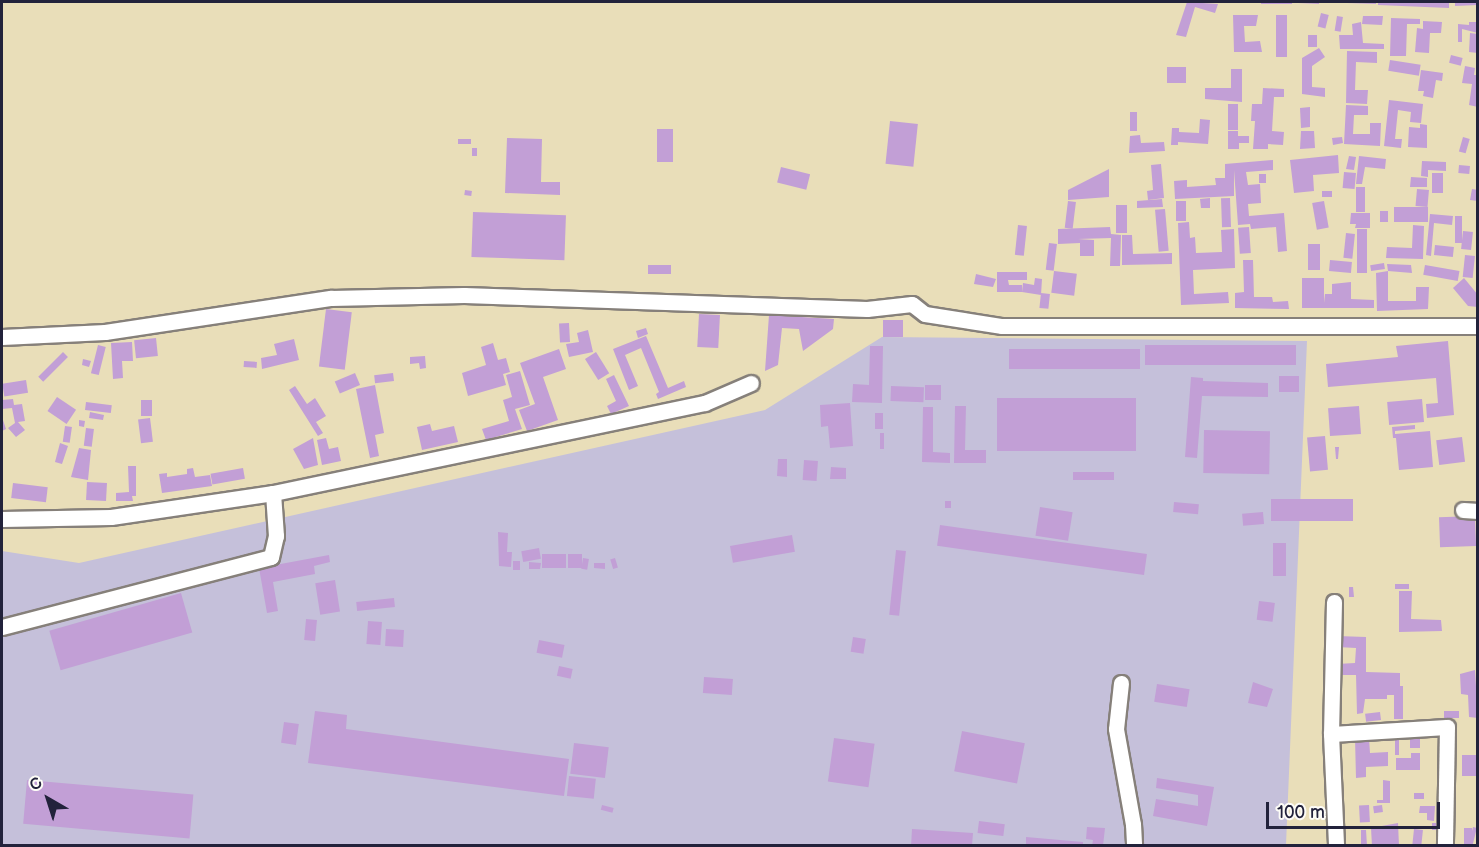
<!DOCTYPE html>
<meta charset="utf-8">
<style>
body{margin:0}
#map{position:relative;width:1479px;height:847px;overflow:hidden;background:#e9deb9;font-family:"Balsamiq Sans",sans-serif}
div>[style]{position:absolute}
.industrial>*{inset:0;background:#c5c0da}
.building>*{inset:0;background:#c29fd6;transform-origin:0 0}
.roads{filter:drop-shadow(2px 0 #86807a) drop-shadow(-2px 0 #86807a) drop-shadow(0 2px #86807a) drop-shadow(0 -2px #86807a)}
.minor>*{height:15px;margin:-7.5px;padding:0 7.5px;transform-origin:7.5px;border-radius:7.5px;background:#fff}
span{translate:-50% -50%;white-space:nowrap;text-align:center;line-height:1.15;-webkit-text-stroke:4.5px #fdfcf7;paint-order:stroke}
.frame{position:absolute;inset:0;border:3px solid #22223b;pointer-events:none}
.north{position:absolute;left:18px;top:769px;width:60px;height:60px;-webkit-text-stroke:4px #fdfcf7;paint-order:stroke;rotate:321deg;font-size:16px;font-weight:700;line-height:24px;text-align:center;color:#22223b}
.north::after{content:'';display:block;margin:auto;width:21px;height:27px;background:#22223b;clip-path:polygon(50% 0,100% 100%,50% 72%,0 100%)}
.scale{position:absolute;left:1266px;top:802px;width:174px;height:27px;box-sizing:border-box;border:3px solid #22223b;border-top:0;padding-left:8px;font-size:18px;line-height:21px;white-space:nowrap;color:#22223b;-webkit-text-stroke:4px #fdfcf7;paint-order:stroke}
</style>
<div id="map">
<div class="industrial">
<div style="clip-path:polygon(882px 337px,1307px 341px,1286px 845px,2px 845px,2px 551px,79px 563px,765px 410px)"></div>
</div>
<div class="building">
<div style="clip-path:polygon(1187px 2px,1218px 4px,1215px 13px,1195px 7px,1186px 37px,1176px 35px)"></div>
<div style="left:1261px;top:2px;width:31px;height:2px"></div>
<div style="clip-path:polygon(1298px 2px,1319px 2px,1319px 4px,1298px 3px)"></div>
<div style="clip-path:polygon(1347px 2px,1376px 2px,1376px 4px,1347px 3px)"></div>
<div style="clip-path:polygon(1378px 2px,1449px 2px,1449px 8px,1378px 5px)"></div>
<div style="clip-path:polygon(1455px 2px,1478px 2px,1478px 5px,1455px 6px)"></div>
<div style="left:1321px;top:13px;width:8px;height:14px;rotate:14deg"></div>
<div style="clip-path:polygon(1233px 15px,1258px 15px,1256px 26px,1244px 26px,1245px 42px,1260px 41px,1262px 52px,1234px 52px)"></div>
<div style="left:1276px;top:15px;width:11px;height:42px"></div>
<div style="left:1337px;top:16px;width:6px;height:15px;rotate:9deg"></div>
<div style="clip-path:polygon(1363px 16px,1383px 16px,1382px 25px,1362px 24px)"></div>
<div style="clip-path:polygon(1391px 18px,1420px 19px,1420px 24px,1407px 24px,1406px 56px,1390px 56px)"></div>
<div style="clip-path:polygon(1423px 21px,1442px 22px,1441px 33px,1430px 33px,1429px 53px,1415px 52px,1417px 28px,1423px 29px)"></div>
<div style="clip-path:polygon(1361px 22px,1363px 43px,1384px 44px,1384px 49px,1340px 49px,1339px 35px,1353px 35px,1352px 24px)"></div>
<div style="clip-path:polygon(1469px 22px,1478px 22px,1478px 33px,1462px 29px,1462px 42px,1458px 42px,1458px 24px,1469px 25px)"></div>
<div style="clip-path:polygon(1470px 33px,1478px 34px,1478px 53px,1469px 52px)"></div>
<div style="left:1308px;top:35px;width:9px;height:12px"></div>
<div style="clip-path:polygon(1319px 48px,1325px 57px,1312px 66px,1312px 87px,1325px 88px,1325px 97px,1302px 94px,1302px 58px)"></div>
<div style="clip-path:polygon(1347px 51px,1377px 52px,1377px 63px,1356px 62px,1355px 90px,1368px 90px,1367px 104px,1346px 103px)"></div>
<div style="left:1451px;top:55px;width:12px;height:8px;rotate:14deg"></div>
<div style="left:1390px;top:60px;width:31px;height:11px;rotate:9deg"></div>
<div style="clip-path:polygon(1465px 66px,1475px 68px,1474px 75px,1478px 75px,1478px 107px,1469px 105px,1472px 84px,1462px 83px)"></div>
<div style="left:1167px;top:67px;width:19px;height:16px"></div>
<div style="clip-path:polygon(1231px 69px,1242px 69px,1242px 102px,1205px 99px,1205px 88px,1231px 88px)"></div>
<div style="clip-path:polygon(1421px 70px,1443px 73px,1442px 81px,1436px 80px,1433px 98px,1423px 96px,1424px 91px,1418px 91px)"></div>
<div style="clip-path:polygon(1263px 88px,1284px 89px,1284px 97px,1274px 97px,1272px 131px,1284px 132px,1283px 145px,1268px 144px,1268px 149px,1253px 149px,1255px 121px,1251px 121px,1252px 104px,1262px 104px)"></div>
<div style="clip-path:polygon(1389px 100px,1423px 104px,1421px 123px,1410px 122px,1411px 112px,1398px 110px,1395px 139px,1402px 139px,1401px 148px,1384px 146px)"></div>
<div style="left:1228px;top:104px;width:10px;height:26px"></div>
<div style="clip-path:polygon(1346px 105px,1368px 106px,1368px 115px,1354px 115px,1353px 134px,1370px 134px,1370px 123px,1381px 123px,1380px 146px,1344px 144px)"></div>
<div style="clip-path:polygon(1310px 107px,1310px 127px,1301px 128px,1300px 108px)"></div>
<div style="left:1130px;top:112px;width:7px;height:19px"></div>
<div style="clip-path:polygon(1200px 119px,1210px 120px,1208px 144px,1178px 142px,1178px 145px,1171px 145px,1172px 128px,1179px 128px,1179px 132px,1199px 133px)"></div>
<div style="left:890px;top:121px;width:28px;height:43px;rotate:6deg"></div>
<div style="clip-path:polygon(1420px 124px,1427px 125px,1427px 148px,1408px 147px,1409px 127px,1420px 128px)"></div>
<div style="left:657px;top:129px;width:16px;height:33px"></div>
<div style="clip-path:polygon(1228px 131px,1238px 131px,1238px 136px,1249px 136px,1249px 143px,1239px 143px,1239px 149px,1228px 149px)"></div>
<div style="clip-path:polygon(1301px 131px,1314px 131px,1315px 148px,1300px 149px)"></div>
<div style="clip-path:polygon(1140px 135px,1141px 143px,1164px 142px,1165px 151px,1129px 153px,1130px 136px)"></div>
<div style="clip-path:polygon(1342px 137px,1343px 143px,1333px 145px,1332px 138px)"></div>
<div style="left:1463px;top:137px;width:7px;height:15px;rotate:16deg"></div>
<div style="clip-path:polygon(507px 138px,542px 139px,541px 182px,560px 182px,560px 195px,505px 193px)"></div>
<div style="left:458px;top:139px;width:13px;height:5px"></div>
<div style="left:472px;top:148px;width:5px;height:8px"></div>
<div style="clip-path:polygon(1338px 155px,1339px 173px,1313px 175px,1314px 191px,1294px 193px,1290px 160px)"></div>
<div style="clip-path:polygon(1349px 156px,1356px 157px,1354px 170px,1346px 169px)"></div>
<div style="clip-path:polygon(1359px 156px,1386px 159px,1385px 169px,1365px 167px,1362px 184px,1356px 184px)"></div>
<div style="clip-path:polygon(1273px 160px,1273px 170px,1246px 172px,1248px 185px,1260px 184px,1261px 203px,1248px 204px,1249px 216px,1284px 213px,1287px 251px,1278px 252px,1276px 227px,1251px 229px,1250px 224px,1238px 225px,1234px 170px,1234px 196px,1175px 199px,1174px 181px,1187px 180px,1187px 187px,1216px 185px,1215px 178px,1225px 178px,1225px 164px)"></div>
<div style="clip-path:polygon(1422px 161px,1446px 162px,1446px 171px,1428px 170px,1428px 177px,1421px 176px)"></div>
<div style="clip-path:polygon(1161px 164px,1164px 198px,1148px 200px,1147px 191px,1153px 190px,1151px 165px)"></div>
<div style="left:1459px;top:165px;width:11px;height:8px;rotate:5deg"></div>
<div style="left:781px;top:167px;width:30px;height:16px;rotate:14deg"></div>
<div style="clip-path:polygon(1109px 169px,1109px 197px,1068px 200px,1068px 190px)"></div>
<div style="left:1344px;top:172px;width:12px;height:16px;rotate:5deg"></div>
<div style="left:1432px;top:173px;width:11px;height:20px"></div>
<div style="left:1259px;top:174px;width:7px;height:9px"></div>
<div style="clip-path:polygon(1411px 177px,1427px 178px,1427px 187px,1410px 187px)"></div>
<div style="left:1356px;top:187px;width:9px;height:25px"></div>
<div style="left:1417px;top:189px;width:12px;height:17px;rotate:5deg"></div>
<div style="clip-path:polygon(1472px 189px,1478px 190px,1478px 201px,1470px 200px)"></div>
<div style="left:465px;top:190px;width:7px;height:5px;rotate:8deg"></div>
<div style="left:1322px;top:191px;width:10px;height:6px"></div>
<div style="clip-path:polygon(1210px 198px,1210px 208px,1201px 208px,1200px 199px)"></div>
<div style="left:1230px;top:198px;width:29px;height:9px;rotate:88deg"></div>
<div style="clip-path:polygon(1162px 199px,1163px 207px,1137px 208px,1137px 201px)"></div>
<div style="left:1068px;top:201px;width:8px;height:27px;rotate:7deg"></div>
<div style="left:1176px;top:201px;width:10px;height:20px"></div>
<div style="left:1324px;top:201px;width:27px;height:12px;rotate:80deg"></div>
<div style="left:1116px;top:205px;width:11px;height:28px"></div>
<div style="left:1394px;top:207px;width:34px;height:15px"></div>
<div style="left:1165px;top:209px;width:42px;height:10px;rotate:85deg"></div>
<div style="left:1380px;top:211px;width:8px;height:11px"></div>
<div style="left:473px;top:212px;width:93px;height:45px;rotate:2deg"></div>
<div style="clip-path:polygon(1351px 213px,1370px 213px,1370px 228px,1355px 228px,1356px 224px,1350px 224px)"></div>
<div style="clip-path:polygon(1430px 214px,1453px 216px,1452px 225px,1434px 223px,1431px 256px,1426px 255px)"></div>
<div style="left:1455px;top:216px;width:7px;height:27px"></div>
<div style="clip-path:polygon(1189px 222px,1190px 238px,1195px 237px,1196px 253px,1222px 252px,1221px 230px,1234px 229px,1235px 268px,1193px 270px,1194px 294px,1228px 292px,1229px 303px,1181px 305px,1178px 223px)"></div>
<div style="left:1018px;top:225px;width:9px;height:30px;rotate:6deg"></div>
<div style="clip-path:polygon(1413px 225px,1424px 226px,1423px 259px,1386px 258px,1387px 247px,1412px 248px)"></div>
<div style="clip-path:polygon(1110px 227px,1111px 234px,1121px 235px,1120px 266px,1110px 266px,1111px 238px,1078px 239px,1094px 240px,1094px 256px,1080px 256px,1080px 243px,1058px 244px,1058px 229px)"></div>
<div style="left:1249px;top:227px;width:26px;height:11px;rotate:86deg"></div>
<div style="left:1357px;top:229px;width:10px;height:44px"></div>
<div style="left:1463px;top:231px;width:10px;height:18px;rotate:6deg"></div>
<div style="left:1346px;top:233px;width:9px;height:25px;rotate:6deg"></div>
<div style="clip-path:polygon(1122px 235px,1132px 235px,1133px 254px,1172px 253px,1172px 264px,1122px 265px)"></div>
<div style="left:1049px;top:243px;width:8px;height:27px;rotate:7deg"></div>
<div style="left:1308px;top:244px;width:12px;height:26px"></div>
<div style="left:1435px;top:245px;width:19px;height:10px;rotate:6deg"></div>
<div style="left:1465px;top:255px;width:10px;height:22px;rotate:6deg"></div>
<div style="clip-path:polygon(1243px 260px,1253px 260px,1254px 297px,1272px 297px,1273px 302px,1288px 301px,1289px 309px,1235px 308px,1235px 293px,1244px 292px)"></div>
<div style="left:1330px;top:260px;width:22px;height:11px;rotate:5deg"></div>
<div style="left:1384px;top:263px;width:6px;height:14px;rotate:81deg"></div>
<div style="clip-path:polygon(1387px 264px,1411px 265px,1412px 273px,1388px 271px)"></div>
<div style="left:648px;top:265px;width:23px;height:9px"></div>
<div style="left:1425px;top:265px;width:35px;height:10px;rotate:10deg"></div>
<div style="left:1054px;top:271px;width:23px;height:22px;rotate:7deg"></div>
<div style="clip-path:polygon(1388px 271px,1388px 301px,1416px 301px,1416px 287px,1429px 287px,1428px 309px,1377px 311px,1376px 273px)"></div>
<div style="clip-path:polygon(997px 272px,1027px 272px,1027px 280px,1008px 280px,1009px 285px,1022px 285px,1022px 292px,997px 292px)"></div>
<div style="clip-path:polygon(976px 274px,996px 279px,993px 287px,974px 284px)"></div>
<div style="clip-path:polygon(1035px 278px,1042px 279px,1041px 295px,1022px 292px,1023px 283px,1034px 285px)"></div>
<div style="clip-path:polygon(1302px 278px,1324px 278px,1324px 303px,1325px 294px,1332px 294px,1332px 284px,1351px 282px,1351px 299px,1374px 300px,1374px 308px,1302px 308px)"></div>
<div style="clip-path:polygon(1464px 278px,1478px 295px,1478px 307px,1468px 306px,1453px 288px)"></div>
<div style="left:1041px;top:293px;width:9px;height:15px;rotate:6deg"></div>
<div style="left:326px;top:309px;width:26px;height:58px;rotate:7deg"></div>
<div style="left:699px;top:314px;width:21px;height:33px;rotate:3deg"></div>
<div style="clip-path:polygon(769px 315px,834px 319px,833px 329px,803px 351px,799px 329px,782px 328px,778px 365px,765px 371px)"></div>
<div style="left:883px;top:320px;width:20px;height:17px"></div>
<div style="left:569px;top:323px;width:19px;height:10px;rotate:87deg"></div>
<div style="clip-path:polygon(646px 328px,648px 334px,638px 338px,636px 331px)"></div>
<div style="clip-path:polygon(588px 330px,593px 352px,569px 357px,566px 344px,579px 342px,577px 333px)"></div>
<div style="clip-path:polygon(646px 336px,668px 388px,684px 381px,686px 387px,658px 399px,656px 394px,659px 392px,641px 348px,625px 355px,638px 386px,629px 390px,613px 349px)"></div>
<div style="left:156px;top:338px;width:18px;height:22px;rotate:84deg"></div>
<div style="clip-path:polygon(294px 339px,299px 360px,262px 369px,261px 358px,277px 355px,274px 344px)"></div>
<div style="clip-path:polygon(1448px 341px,1454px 415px,1427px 418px,1426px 404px,1438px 403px,1436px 378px,1328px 387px,1326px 364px,1398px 357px,1396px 346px)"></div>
<div style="clip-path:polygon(132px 342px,133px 361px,122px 361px,123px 378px,113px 379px,111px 343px)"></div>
<div style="clip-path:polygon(493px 343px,498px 360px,506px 358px,510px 372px,503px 374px,506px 385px,468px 396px,462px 373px,486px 365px,481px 347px)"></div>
<div style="left:98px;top:345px;width:8px;height:29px;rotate:14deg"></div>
<div style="left:1296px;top:345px;width:20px;height:151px;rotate:90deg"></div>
<div style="clip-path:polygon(870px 346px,883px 346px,882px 403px,852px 402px,853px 384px,869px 385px)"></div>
<div style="clip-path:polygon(559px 349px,566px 369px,543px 377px,558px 420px,527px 431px,519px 410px,535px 404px,520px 363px)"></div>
<div style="left:1140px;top:349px;width:20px;height:131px;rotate:90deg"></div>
<div style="left:63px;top:352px;width:7px;height:35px;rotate:45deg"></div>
<div style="left:596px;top:352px;width:25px;height:13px;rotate:58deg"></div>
<div style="clip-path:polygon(425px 356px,426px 368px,420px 369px,419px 363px,410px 364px,410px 357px)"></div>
<div style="clip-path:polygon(83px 359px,91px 361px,89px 367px,82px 365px)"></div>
<div style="left:244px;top:361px;width:13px;height:6px;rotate:4deg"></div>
<div style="clip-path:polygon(520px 371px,530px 405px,515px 409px,522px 429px,486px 440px,482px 429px,509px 421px,503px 400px,512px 397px,506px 375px)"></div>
<div style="left:355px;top:373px;width:13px;height:22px;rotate:67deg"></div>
<div style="left:393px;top:373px;width:8px;height:19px;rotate:83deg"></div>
<div style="clip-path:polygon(614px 375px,629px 406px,611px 414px,607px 406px,616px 401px,606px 379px)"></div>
<div style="left:1299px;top:376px;width:16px;height:20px;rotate:90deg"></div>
<div style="clip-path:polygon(1191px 377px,1203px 378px,1203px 381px,1268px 383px,1268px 397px,1202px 396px,1197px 458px,1185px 457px)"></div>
<div style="left:26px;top:380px;width:13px;height:24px;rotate:81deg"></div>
<div style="clip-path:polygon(375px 385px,384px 433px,375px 435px,379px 456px,370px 458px,356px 389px)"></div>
<div style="left:925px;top:385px;width:16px;height:15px"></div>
<div style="clip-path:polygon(295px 386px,307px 404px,315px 398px,326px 416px,316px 422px,323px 433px,318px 436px,289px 390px)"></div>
<div style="left:891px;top:386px;width:33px;height:15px;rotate:2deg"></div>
<div style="left:57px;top:397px;width:23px;height:17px;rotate:34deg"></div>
<div style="left:997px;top:398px;width:139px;height:53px"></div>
<div style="clip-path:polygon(13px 399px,14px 405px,22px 404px,25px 421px,18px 422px,25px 430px,16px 437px,8px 428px,15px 423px,12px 408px,2px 409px,2px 400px)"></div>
<div style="left:1422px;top:399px;width:23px;height:35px;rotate:85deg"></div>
<div style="left:141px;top:400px;width:11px;height:16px"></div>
<div style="left:86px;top:402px;width:26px;height:8px;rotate:7deg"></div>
<div style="clip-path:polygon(850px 403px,853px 446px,830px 448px,828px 426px,821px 427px,820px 405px)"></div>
<div style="clip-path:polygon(955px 406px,966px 406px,965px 450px,986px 450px,986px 463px,954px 463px)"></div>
<div style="left:1359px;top:406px;width:28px;height:31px;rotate:86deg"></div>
<div style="clip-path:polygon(923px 407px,933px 407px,933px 452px,950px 453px,950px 463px,922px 462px)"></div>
<div style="clip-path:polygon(90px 412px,104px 415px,103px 420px,89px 418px)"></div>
<div style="left:875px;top:413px;width:8px;height:16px"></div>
<div style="clip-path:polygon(2px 417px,6px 429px,2px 431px)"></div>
<div style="left:150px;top:418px;width:24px;height:12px;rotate:83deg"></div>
<div style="clip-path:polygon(79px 420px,85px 421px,84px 427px,79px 426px)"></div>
<div style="clip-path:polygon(430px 424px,432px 431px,454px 426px,458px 442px,422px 450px,417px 427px)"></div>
<div style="clip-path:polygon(1415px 425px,1415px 429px,1395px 431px,1395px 434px,1430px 431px,1433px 467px,1399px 470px,1396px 438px,1393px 438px,1392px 427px)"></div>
<div style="left:65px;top:426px;width:7px;height:16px;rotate:8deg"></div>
<div style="left:86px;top:428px;width:8px;height:18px;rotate:7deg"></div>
<div style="left:1204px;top:430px;width:66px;height:43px;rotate:1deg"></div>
<div style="left:880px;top:433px;width:4px;height:16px"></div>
<div style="left:1325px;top:436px;width:34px;height:18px;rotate:85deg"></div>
<div style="left:1462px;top:437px;width:25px;height:26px;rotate:83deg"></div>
<div style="clip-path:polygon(313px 438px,318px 465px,304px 469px,293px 449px)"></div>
<div style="clip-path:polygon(326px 438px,329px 449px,338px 447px,341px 461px,322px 465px,317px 440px)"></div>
<div style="clip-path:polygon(60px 443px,68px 446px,62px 464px,55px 462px)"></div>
<div style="clip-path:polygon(1335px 447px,1339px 447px,1338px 459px,1336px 459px)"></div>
<div style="clip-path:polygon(79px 448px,91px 450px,88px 480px,71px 477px)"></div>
<div style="clip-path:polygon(778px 459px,787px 459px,787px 477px,777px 476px)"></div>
<div style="left:804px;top:460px;width:14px;height:20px;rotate:4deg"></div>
<div style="clip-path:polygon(128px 466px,136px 466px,136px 496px,132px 496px,133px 501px,116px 501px,116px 493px,129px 492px)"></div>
<div style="clip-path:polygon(831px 467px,846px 468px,846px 479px,830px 479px)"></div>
<div style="clip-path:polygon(193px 468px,195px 477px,210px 475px,212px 486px,162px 493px,159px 474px,167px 473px,167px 477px,187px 474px,187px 469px)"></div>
<div style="left:243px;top:468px;width:11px;height:33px;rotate:80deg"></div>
<div style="left:1114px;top:472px;width:8px;height:41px;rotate:90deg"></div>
<div style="left:87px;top:482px;width:20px;height:18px;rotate:3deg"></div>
<div style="left:13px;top:483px;width:35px;height:15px;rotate:7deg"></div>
<div style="left:1353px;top:499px;width:22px;height:82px;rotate:90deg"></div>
<div style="left:945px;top:501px;width:6px;height:7px"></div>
<div style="left:1174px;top:502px;width:25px;height:10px;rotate:5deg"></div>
<div style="left:1040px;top:507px;width:33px;height:29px;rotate:9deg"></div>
<div style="left:1263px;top:512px;width:12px;height:21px;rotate:85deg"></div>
<div style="left:1475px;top:516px;width:30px;height:36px;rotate:88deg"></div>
<div style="left:940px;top:525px;width:209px;height:21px;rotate:8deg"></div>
<div style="clip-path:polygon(498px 532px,508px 533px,507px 552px,512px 552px,511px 567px,499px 566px)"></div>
<div style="left:792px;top:535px;width:17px;height:63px;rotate:80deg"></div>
<div style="left:1273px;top:543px;width:13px;height:33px"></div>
<div style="left:539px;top:548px;width:11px;height:18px;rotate:80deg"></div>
<div style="left:896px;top:550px;width:10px;height:65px;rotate:6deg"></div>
<div style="left:542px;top:554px;width:24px;height:14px"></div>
<div style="left:568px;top:554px;width:14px;height:14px"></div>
<div style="clip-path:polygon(329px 555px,330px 562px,314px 566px,315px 574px,273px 582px,278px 611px,267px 613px,259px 568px)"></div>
<div style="left:583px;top:558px;width:6px;height:11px;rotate:9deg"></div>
<div style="left:615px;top:558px;width:10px;height:5px;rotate:73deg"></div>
<div style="left:513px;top:561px;width:7px;height:9px"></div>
<div style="clip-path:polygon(529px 562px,541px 563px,540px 569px,529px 569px)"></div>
<div style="clip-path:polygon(594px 563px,605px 563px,605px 569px,594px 568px)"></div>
<div style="left:335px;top:580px;width:32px;height:20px;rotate:81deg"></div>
<div style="left:1395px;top:584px;width:14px;height:5px"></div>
<div style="clip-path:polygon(1349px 587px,1353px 587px,1354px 597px,1349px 597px)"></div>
<div style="clip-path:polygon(1399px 591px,1412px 591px,1411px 619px,1441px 620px,1442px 631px,1399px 632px)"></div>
<div style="left:181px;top:593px;width:41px;height:137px;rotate:74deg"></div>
<div style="left:394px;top:598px;width:9px;height:38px;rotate:84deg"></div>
<div style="left:1259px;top:601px;width:16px;height:19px;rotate:7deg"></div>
<div style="left:306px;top:619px;width:11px;height:21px;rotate:5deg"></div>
<div style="left:368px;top:621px;width:14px;height:23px;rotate:4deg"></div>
<div style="left:386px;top:629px;width:18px;height:17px;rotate:3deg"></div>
<div style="clip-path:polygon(1337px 636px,1366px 637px,1366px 672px,1400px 673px,1400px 686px,1403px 686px,1403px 719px,1394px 719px,1394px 695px,1387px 695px,1387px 699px,1365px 699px,1363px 713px,1357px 714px,1356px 675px,1337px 675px,1337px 664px,1355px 663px,1356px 648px,1337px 647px)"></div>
<div style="left:853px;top:637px;width:13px;height:15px;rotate:9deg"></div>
<div style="left:539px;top:640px;width:26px;height:13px;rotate:11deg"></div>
<div style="left:559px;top:666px;width:14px;height:10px;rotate:12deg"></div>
<div style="clip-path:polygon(1475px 670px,1478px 718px,1469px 717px,1468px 695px,1461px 694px,1460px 674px)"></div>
<div style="left:704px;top:677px;width:29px;height:16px;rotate:4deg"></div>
<div style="clip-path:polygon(1253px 682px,1273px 689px,1267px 707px,1248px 703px)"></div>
<div style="left:1157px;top:684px;width:33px;height:18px;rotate:9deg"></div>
<div style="clip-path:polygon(315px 711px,347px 715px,346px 729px,569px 759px,564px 796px,308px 763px)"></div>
<div style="left:1444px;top:711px;width:15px;height:7px"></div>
<div style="left:1380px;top:712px;width:8px;height:15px;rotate:83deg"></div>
<div style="left:284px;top:722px;width:15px;height:21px;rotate:8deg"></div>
<div style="left:962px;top:731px;width:64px;height:41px;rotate:11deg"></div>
<div style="left:1410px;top:732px;width:10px;height:16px"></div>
<div style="left:1395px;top:734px;width:4px;height:21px"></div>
<div style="left:834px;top:738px;width:41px;height:44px;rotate:8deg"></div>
<div style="clip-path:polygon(1355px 738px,1369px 738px,1370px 753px,1388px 752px,1388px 766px,1366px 767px,1366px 777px,1356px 778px)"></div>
<div style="left:574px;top:743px;width:35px;height:31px;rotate:7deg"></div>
<div style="clip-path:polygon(1411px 753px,1420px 753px,1420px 770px,1396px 770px,1396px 758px,1411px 758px)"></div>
<div style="left:1462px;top:755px;width:16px;height:21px"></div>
<div style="left:569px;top:776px;width:27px;height:20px;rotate:6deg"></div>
<div style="clip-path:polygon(1157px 778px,1214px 787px,1207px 826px,1153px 816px,1156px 799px,1198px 806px,1198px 795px,1156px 788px)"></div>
<div style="left:27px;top:780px;width:167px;height:44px;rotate:5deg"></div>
<div style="clip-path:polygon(1383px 780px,1390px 781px,1390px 803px,1377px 803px,1377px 800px,1383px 800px)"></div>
<div style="left:1414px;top:793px;width:10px;height:6px"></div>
<div style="left:602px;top:805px;width:12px;height:5px;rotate:14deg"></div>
<div style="left:1369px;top:805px;width:17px;height:10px;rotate:87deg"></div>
<div style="left:1382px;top:805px;width:7px;height:9px;rotate:82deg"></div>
<div style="clip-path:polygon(1420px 806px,1435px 806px,1434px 821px,1427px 820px,1427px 813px,1419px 813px)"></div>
<div style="left:979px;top:821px;width:26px;height:12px;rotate:7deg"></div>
<div style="clip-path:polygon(1398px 823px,1399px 846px,1372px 846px,1371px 828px)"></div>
<div style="left:1432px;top:823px;width:5px;height:7px"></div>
<div style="clip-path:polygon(1087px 827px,1105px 828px,1103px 846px,1092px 846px,1093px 840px,1086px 839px)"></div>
<div style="left:1473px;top:827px;width:4px;height:19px;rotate:14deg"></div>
<div style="left:1464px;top:828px;width:8px;height:18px"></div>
<div style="clip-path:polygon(912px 829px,973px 833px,972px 846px,911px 846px)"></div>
<div style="left:1414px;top:829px;width:9px;height:17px;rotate:6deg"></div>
<div style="clip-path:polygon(1361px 830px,1366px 830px,1367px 846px,1361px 846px)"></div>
<div style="clip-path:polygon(1026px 837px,1083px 842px,1083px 846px,1026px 846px)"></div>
</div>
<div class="roads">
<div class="minor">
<div style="left:2px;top:337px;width:103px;rotate:-2.8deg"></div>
<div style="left:105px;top:332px;width:229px;rotate:-8.6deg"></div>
<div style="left:331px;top:298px;width:133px;rotate:-1.3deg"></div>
<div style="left:464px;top:295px;width:403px;rotate:2deg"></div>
<div style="left:867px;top:309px;width:45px;rotate:-6.3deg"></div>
<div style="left:912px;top:304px;width:16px;rotate:38deg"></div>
<div style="left:925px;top:314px;width:78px;rotate:8.9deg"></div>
<div style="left:1002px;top:326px;width:476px"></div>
<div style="left:1463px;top:510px;width:15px;rotate:4deg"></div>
<div style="left:2px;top:519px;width:109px;rotate:-1.1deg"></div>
<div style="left:111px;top:517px;width:164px;rotate:-8.4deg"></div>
<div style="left:1334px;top:602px;width:132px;rotate:91.3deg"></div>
<div style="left:1331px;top:734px;width:112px;rotate:87.4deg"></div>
<div style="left:2px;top:627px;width:278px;rotate:-14.6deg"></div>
<div style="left:271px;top:557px;width:22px;rotate:-77deg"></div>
<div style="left:276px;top:536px;width:43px;rotate:-94deg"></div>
<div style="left:273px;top:493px;width:441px;rotate:-11.8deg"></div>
<div style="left:705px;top:403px;width:50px;rotate:-23.5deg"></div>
<div style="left:1121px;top:683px;width:46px;rotate:96.2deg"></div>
<div style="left:1116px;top:729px;width:97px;rotate:79.9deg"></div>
<div style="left:1133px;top:824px;width:22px;rotate:87deg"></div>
<div style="left:1331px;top:734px;width:116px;rotate:-3.5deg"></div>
<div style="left:1447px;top:727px;width:119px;rotate:91deg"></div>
</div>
</div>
<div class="frame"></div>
<div class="north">С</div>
<div class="scale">100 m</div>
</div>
